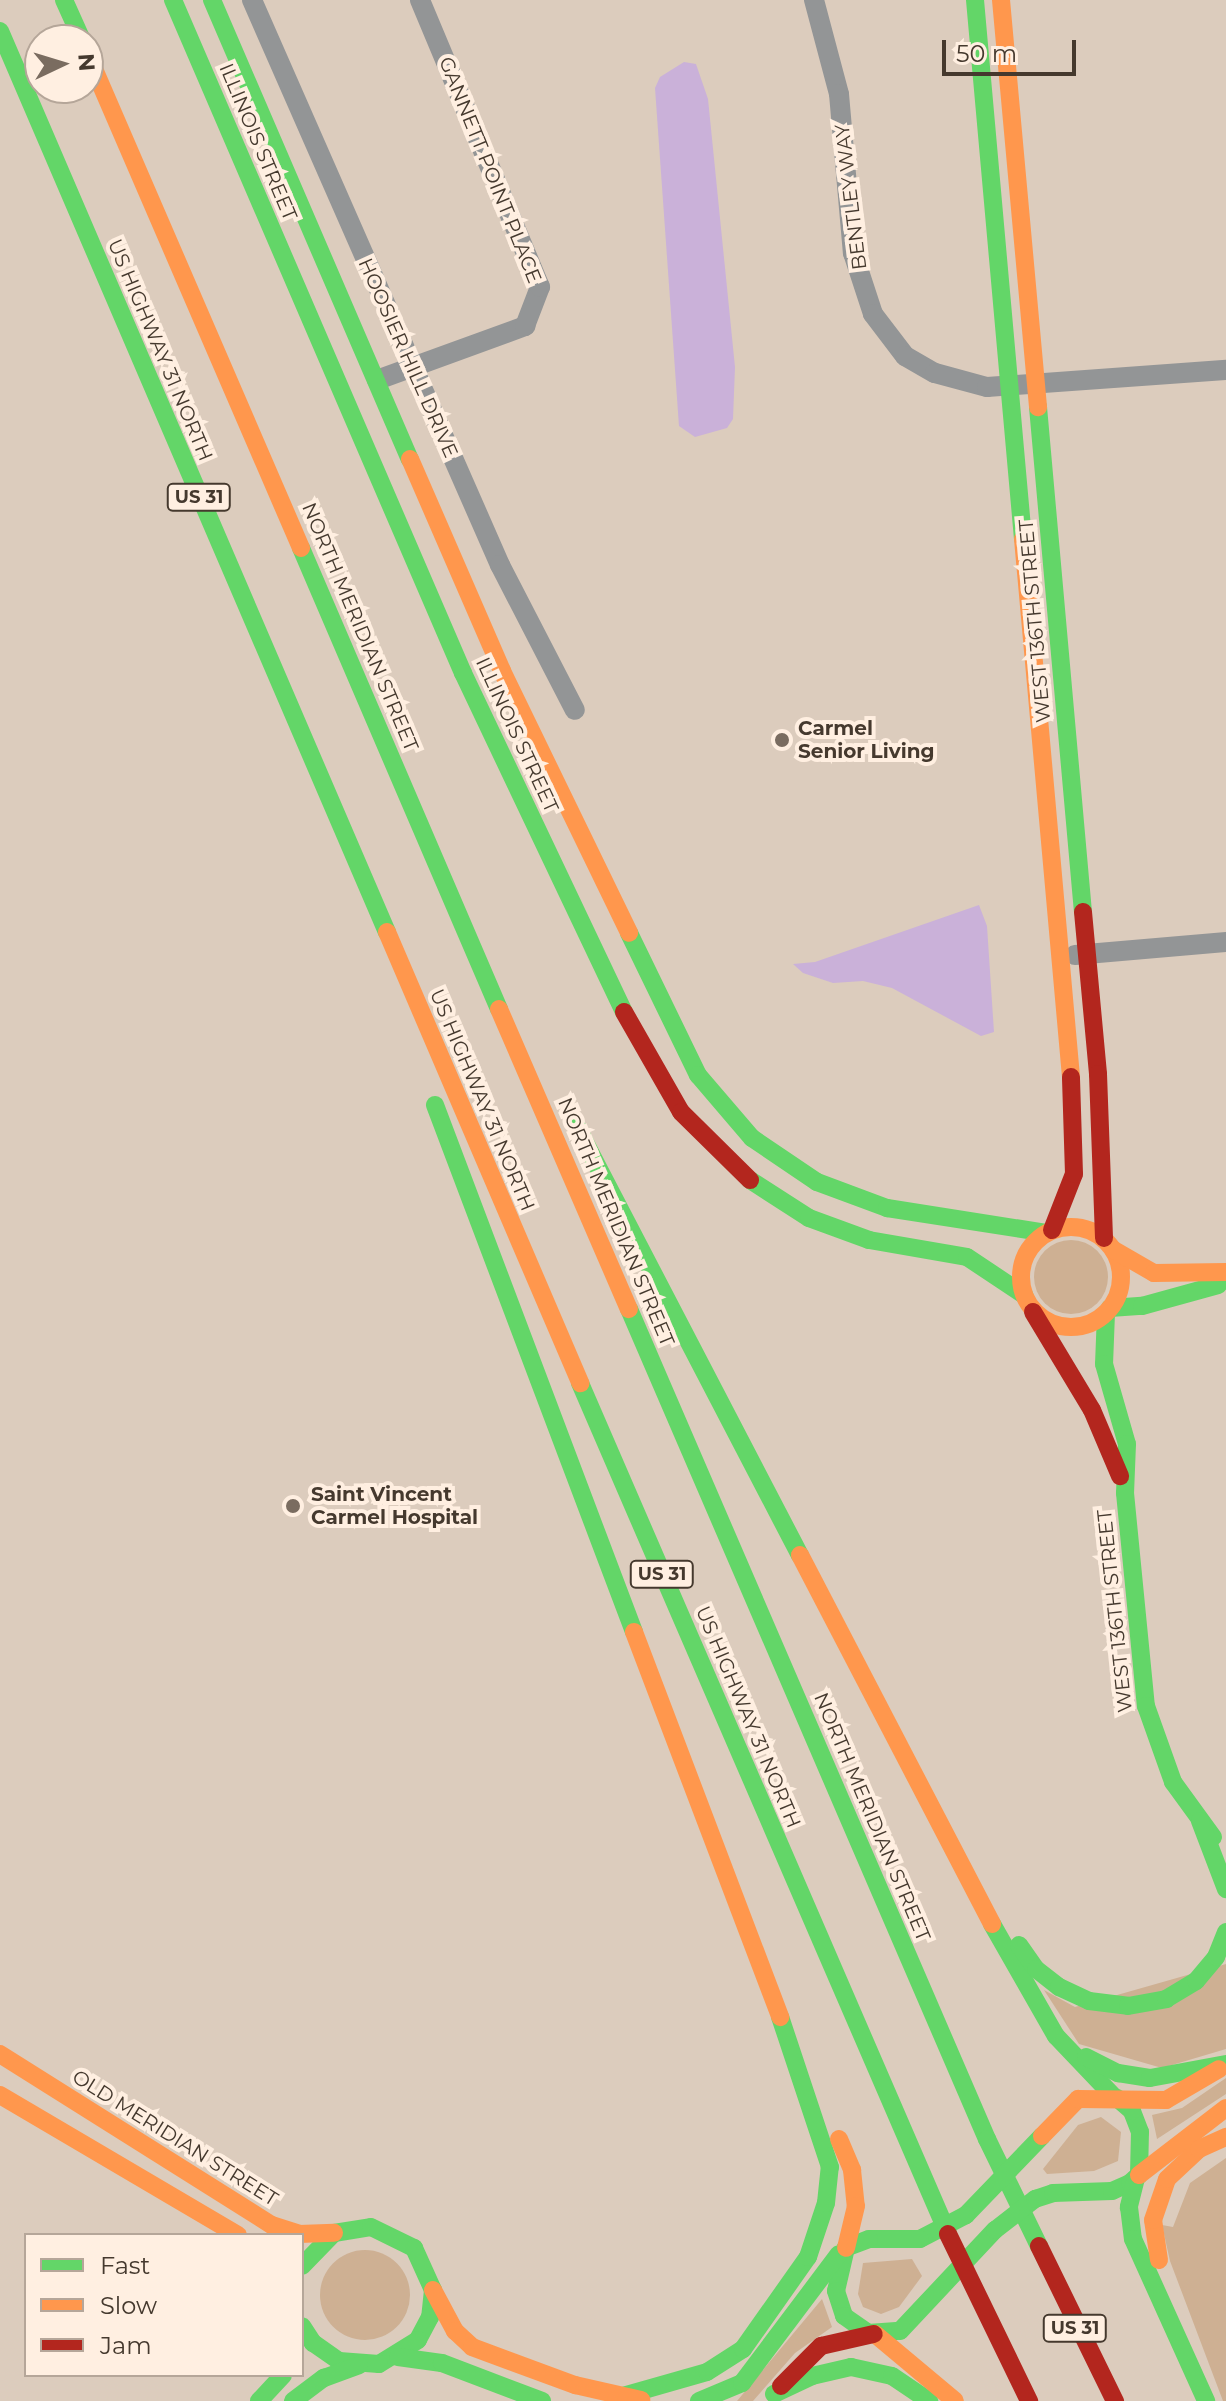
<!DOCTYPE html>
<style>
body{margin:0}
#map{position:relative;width:1226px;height:2401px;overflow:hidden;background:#dcccbd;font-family:Montserrat,sans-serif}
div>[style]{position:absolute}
.green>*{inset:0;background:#ceb093}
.round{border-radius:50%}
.water>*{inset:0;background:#cab1d9}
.street>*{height:20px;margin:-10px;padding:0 10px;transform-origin:10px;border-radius:10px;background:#939596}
.fast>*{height:18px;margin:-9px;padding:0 9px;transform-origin:9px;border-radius:9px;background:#63d668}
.slow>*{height:18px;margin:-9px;padding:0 9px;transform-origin:9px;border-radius:9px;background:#ff974d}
.slow>.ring{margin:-9px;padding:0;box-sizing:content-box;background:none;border:18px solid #ff974d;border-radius:50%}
.jam>*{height:18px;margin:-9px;padding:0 9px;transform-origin:9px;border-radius:9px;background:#b3261e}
.dots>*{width:22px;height:22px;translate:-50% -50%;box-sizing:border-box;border:4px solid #ffefe1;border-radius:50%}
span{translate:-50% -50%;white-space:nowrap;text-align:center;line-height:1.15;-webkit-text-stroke:8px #ffefe1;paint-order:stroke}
.shield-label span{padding:2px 6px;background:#ffefe1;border:2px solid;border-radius:6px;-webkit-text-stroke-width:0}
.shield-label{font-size:18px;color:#45392e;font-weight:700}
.street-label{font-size:20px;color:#45392e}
.poi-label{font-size:20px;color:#45392e;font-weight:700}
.left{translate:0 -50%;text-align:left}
.legend{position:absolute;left:24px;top:2233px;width:280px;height:144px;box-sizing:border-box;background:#ffefe1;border:2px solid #b5a699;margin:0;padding:10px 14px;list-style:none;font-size:24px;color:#45392e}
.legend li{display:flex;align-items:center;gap:16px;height:40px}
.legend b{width:40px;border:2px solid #b5a699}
.north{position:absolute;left:24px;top:24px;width:80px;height:80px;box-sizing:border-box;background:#ffefe1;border:2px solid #b5a699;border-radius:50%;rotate:86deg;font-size:22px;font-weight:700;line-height:32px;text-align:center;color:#45392e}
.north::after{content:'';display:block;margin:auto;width:28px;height:36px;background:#7a6c60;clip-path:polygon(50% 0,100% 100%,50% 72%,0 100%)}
.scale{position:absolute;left:942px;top:40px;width:134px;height:36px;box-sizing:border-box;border:4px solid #45392e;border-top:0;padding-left:10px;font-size:24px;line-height:28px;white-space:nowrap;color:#45392e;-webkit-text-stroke:6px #ffefe1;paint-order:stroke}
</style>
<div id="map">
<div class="green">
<div class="round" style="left:1034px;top:1240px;width:74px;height:74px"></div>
<div style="clip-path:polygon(1226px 1964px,1226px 2049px,1162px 2068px,1079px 2044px,1044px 1990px,1075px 2007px)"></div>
<div style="clip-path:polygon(1226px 2078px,1226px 2094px,1157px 2139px,1152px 2115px,1182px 2108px)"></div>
<div style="clip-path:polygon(1101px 2117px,1121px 2132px,1118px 2161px,1094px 2171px,1047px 2174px,1043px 2169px,1078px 2125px)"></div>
<div style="clip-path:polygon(1226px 2158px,1226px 2401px,1223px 2401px,1170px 2261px,1162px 2225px,1173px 2227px,1190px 2183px)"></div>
<div class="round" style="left:320px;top:2250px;width:90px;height:90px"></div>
<div style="clip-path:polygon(912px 2259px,922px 2276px,899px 2307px,881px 2314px,863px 2307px,858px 2294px,863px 2263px)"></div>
<div style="clip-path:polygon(822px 2299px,832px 2327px,795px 2353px,753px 2401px,737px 2401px)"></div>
</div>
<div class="water">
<div style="clip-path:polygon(684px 62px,696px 64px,708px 99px,735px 367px,733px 419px,727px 428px,695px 437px,679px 426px,655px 88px,660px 77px)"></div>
<div style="clip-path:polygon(979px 905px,987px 926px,994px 1032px,981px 1036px,892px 988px,863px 981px,833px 983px,803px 973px,793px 964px,815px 962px)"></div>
</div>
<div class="street">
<div style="left:252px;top:0;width:617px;rotate:66.3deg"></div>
<div style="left:500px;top:565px;width:163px;rotate:62.7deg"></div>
<div style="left:814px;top:0;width:97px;rotate:75.1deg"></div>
<div style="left:839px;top:94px;width:160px;rotate:85deg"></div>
<div style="left:853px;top:253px;width:64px;rotate:71.8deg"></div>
<div style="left:873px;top:314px;width:53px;rotate:52.7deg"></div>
<div style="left:905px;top:356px;width:34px;rotate:30deg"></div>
<div style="left:935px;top:373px;width:54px;rotate:15.1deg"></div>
<div style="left:987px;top:387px;width:240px;rotate:-4.1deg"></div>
<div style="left:377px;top:380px;width:158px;rotate:-20deg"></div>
<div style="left:525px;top:326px;width:42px;rotate:-69deg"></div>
<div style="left:540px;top:287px;width:311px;rotate:-112.7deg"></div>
<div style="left:1075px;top:955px;width:152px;rotate:-4.9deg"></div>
</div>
<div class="fast">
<div style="left:64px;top:0;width:44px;rotate:65.8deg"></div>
<div style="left:173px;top:0;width:733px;rotate:66.69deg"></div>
<div style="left:463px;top:673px;width:375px;rotate:64.6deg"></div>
<div style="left:212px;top:0;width:500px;rotate:66.7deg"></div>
<div style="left:975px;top:0;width:541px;rotate:84.91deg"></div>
<div style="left:0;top:31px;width:981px;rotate:66.76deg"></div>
<div style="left:1038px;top:407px;width:507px;rotate:84.91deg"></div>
<div style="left:301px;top:548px;width:502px;rotate:66.76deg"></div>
<div style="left:629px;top:933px;width:158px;rotate:64.1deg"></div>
<div style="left:698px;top:1075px;width:83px;rotate:49.4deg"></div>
<div style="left:752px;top:1138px;width:78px;rotate:34.1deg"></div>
<div style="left:817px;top:1182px;width:75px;rotate:20.4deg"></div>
<div style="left:887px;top:1208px;width:161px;rotate:8.9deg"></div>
<div style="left:435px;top:1105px;width:563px;rotate:69.31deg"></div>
<div style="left:577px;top:1127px;width:483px;rotate:62.5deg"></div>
<div style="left:750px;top:1180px;width:70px;rotate:32.8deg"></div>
<div style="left:809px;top:1218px;width:64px;rotate:20.1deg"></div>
<div style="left:869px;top:1240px;width:99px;rotate:9.8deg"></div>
<div style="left:967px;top:1257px;width:69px;rotate:33.7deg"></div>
<div style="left:1110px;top:1308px;width:32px;rotate:-4deg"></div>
<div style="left:1142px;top:1306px;width:79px;rotate:-15.4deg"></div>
<div style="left:629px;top:1309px;width:904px;rotate:66.67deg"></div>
<div style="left:987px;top:2139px;width:119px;rotate:64.1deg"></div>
<div style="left:1106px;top:1313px;width:51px;rotate:92.2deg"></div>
<div style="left:1104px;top:1364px;width:83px;rotate:74deg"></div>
<div style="left:1127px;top:1444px;width:49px;rotate:92.3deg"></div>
<div style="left:1125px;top:1493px;width:214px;rotate:84.4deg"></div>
<div style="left:1146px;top:1706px;width:81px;rotate:70.4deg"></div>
<div style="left:1173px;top:1782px;width:68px;rotate:54deg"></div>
<div style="left:580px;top:1383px;width:927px;rotate:66.61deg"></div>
<div style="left:1200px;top:1821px;width:73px;rotate:69.1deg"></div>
<div style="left:992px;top:1924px;width:129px;rotate:60.3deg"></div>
<div style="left:1056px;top:2036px;width:86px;rotate:46.4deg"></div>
<div style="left:1019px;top:1945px;width:29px;rotate:55deg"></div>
<div style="left:1036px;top:1969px;width:29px;rotate:38deg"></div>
<div style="left:1059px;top:1987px;width:33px;rotate:25deg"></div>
<div style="left:1089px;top:2001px;width:39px;rotate:7deg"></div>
<div style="left:1128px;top:2006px;width:39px;rotate:-10deg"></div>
<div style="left:1166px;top:1999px;width:35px;rotate:-31deg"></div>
<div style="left:1196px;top:1981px;width:31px;rotate:-50deg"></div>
<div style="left:1216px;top:1957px;width:27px;rotate:-68deg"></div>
<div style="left:1086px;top:2057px;width:36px;rotate:27deg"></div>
<div style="left:1118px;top:2073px;width:32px;rotate:9deg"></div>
<div style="left:1150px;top:2078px;width:77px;rotate:-10.4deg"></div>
<div style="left:1042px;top:2136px;width:110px;rotate:133.9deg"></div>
<div style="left:966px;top:2215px;width:52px;rotate:152.4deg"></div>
<div style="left:920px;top:2239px;width:51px;rotate:180deg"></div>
<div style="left:869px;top:2239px;width:25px;rotate:159deg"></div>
<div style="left:846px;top:2248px;width:44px;rotate:103.1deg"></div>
<div style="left:836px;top:2291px;width:26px;rotate:72deg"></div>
<div style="left:844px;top:2316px;width:29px;rotate:35deg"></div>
<div style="left:868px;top:2333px;width:32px;rotate:-4deg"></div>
<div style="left:900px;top:2331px;width:139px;rotate:-46.8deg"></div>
<div style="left:995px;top:2230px;width:51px;rotate:-37.8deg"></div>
<div style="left:1035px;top:2199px;width:19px;rotate:-18deg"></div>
<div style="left:1053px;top:2193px;width:59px;rotate:-1.9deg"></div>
<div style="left:1112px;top:2191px;width:20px;rotate:-24deg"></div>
<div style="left:1130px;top:2183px;width:12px;rotate:-42deg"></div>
<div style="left:1139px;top:2175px;width:43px;rotate:-88.7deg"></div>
<div style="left:1140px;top:2132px;width:22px;rotate:-111deg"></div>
<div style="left:1132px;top:2111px;width:20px;rotate:-139deg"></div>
<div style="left:1136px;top:2178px;width:30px;rotate:104deg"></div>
<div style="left:1129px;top:2207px;width:32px;rotate:83deg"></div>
<div style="left:1133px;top:2239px;width:178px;rotate:65.7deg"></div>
<div style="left:302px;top:2266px;width:46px;rotate:-45.9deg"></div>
<div style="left:334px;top:2233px;width:37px;rotate:-9deg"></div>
<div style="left:371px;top:2227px;width:48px;rotate:26deg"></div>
<div style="left:414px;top:2248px;width:46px;rotate:65.7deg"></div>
<div style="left:433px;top:2290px;width:27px;rotate:96deg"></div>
<div style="left:430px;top:2317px;width:26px;rotate:118deg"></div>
<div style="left:418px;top:2340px;width:46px;rotate:148.4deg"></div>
<div style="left:379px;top:2364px;width:40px;rotate:-175.7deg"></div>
<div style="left:339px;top:2361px;width:32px;rotate:-145deg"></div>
<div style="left:313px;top:2343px;width:20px;rotate:-123deg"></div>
<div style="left:398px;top:2357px;width:44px;rotate:7.8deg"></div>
<div style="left:442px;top:2363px;width:107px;rotate:20.8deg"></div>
<div style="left:774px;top:2394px;width:42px;rotate:-25.3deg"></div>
<div style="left:812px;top:2376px;width:40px;rotate:-13deg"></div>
<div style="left:851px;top:2367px;width:42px;rotate:12.4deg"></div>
<div style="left:892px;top:2376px;width:45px;rotate:34deg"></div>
<div style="left:623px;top:2396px;width:87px;rotate:-15.9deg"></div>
<div style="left:707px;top:2372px;width:43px;rotate:-32.6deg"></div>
<div style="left:743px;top:2349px;width:113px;rotate:-54.8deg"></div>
<div style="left:808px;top:2257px;width:57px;rotate:-71.6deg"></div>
<div style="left:826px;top:2203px;width:36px;rotate:-84deg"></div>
<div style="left:830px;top:2167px;width:158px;rotate:-108.4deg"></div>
<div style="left:259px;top:2401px;width:35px;rotate:-47deg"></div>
<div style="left:293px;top:2401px;width:39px;rotate:-37deg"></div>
<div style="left:324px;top:2378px;width:37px;rotate:-20deg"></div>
<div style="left:699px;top:2401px;width:47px;rotate:-22.7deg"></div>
<div style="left:742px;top:2383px;width:161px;rotate:-53.1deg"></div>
</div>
<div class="slow">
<div style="left:1001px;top:0;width:409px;rotate:84.8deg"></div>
<div style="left:88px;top:55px;width:537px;rotate:66.63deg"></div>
<div style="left:410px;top:459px;width:231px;rotate:66.5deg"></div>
<div style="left:502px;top:671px;width:291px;rotate:64.1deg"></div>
<div style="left:1023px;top:539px;width:540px;rotate:84.9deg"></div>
<div style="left:387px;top:932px;width:491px;rotate:66.8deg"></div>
<div style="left:499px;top:1009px;width:327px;rotate:66.6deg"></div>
<div class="ring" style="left:1021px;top:1227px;width:82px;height:82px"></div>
<div style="left:1114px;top:1250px;width:46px;rotate:29.9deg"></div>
<div style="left:1154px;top:1273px;width:72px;rotate:-0.8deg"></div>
<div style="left:800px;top:1555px;width:416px;rotate:62.5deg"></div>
<div style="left:634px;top:1632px;width:412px;rotate:69.2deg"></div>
<div style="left:0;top:2054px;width:321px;rotate:32.2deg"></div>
<div style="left:272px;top:2225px;width:28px;rotate:18deg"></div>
<div style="left:299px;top:2234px;width:35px;rotate:-2deg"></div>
<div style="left:0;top:2095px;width:276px;rotate:30.5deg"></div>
<div style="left:1042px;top:2136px;width:52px;rotate:-45.8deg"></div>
<div style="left:1078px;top:2099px;width:88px;rotate:0.7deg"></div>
<div style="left:1166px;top:2100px;width:61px;rotate:-30.3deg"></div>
<div style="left:839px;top:2139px;width:34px;rotate:67deg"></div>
<div style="left:852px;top:2170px;width:36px;rotate:84deg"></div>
<div style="left:856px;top:2206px;width:43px;rotate:103.4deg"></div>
<div style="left:1139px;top:2175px;width:110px;rotate:-37.6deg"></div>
<div style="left:1159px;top:2260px;width:40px;rotate:-98.5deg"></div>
<div style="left:1153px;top:2220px;width:43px;rotate:-71.1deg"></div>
<div style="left:1167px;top:2179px;width:44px;rotate:-43.2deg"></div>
<div style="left:1199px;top:2149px;width:30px;rotate:-24deg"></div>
<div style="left:433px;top:2290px;width:47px;rotate:61.8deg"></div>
<div style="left:455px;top:2331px;width:23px;rotate:43deg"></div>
<div style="left:472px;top:2347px;width:110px;rotate:20.3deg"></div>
<div style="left:575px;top:2385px;width:68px;rotate:12.8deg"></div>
<div style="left:875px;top:2334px;width:104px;rotate:39.9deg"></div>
</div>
<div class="jam">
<div style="left:1083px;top:912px;width:163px;rotate:84.7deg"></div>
<div style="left:1098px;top:1074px;width:164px;rotate:87.9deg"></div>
<div style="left:624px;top:1012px;width:115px;rotate:60.3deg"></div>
<div style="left:681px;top:1112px;width:97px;rotate:44.6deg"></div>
<div style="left:1052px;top:1230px;width:60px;rotate:-68.6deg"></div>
<div style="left:1074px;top:1174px;width:97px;rotate:-91.8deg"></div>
<div style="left:1033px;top:1312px;width:114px;rotate:59deg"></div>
<div style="left:1092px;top:1410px;width:72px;rotate:67deg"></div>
<div style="left:948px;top:2234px;width:186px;rotate:64.1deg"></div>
<div style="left:1039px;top:2246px;width:173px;rotate:63.9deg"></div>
<div style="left:781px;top:2386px;width:57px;rotate:-45deg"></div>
<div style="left:821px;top:2346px;width:54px;rotate:-12.8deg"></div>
</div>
<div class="dots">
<div style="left:782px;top:740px;background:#7a6c60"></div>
<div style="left:293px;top:1506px;background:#7a6c60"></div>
</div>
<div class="shield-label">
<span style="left:199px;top:497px">US 31</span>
<span style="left:662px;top:1574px">US 31</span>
<span style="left:1075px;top:2328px">US 31</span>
</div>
<div class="street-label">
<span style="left:258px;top:142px;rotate:67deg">ILLINOIS STREET</span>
<span style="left:490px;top:170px;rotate:68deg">GANNETT POINT PLACE</span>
<span style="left:851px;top:197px;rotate:-97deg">BENTLEY WAY</span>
<span style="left:160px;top:350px;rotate:67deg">US HIGHWAY 31 NORTH</span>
<span style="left:408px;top:358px;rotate:66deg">HOOSIER HILL DRIVE</span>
<span style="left:1035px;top:621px;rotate:-95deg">WEST 136TH STREET</span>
<span style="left:360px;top:627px;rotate:67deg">NORTH MERIDIAN STREET</span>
<span style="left:517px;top:735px;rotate:65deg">ILLINOIS STREET</span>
<span style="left:482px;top:1100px;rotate:67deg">US HIGHWAY 31 NORTH</span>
<span style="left:616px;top:1222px;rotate:67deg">NORTH MERIDIAN STREET</span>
<span style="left:1115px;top:1611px;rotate:-96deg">WEST 136TH STREET</span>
<span style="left:748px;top:1717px;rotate:67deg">US HIGHWAY 31 NORTH</span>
<span style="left:872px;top:1817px;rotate:67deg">NORTH MERIDIAN STREET</span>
<span style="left:175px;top:2138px;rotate:32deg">OLD MERIDIAN STREET</span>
</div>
<div class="poi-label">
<span class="left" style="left:798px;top:740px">Carmel<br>Senior Living</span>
<span class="left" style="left:311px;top:1506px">Saint Vincent<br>Carmel Hospital</span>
</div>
<ul class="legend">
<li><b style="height:10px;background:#63d668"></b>Fast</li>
<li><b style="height:10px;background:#ff974d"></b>Slow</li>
<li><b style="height:10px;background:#b3261e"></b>Jam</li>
</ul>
<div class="north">N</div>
<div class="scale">50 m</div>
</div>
